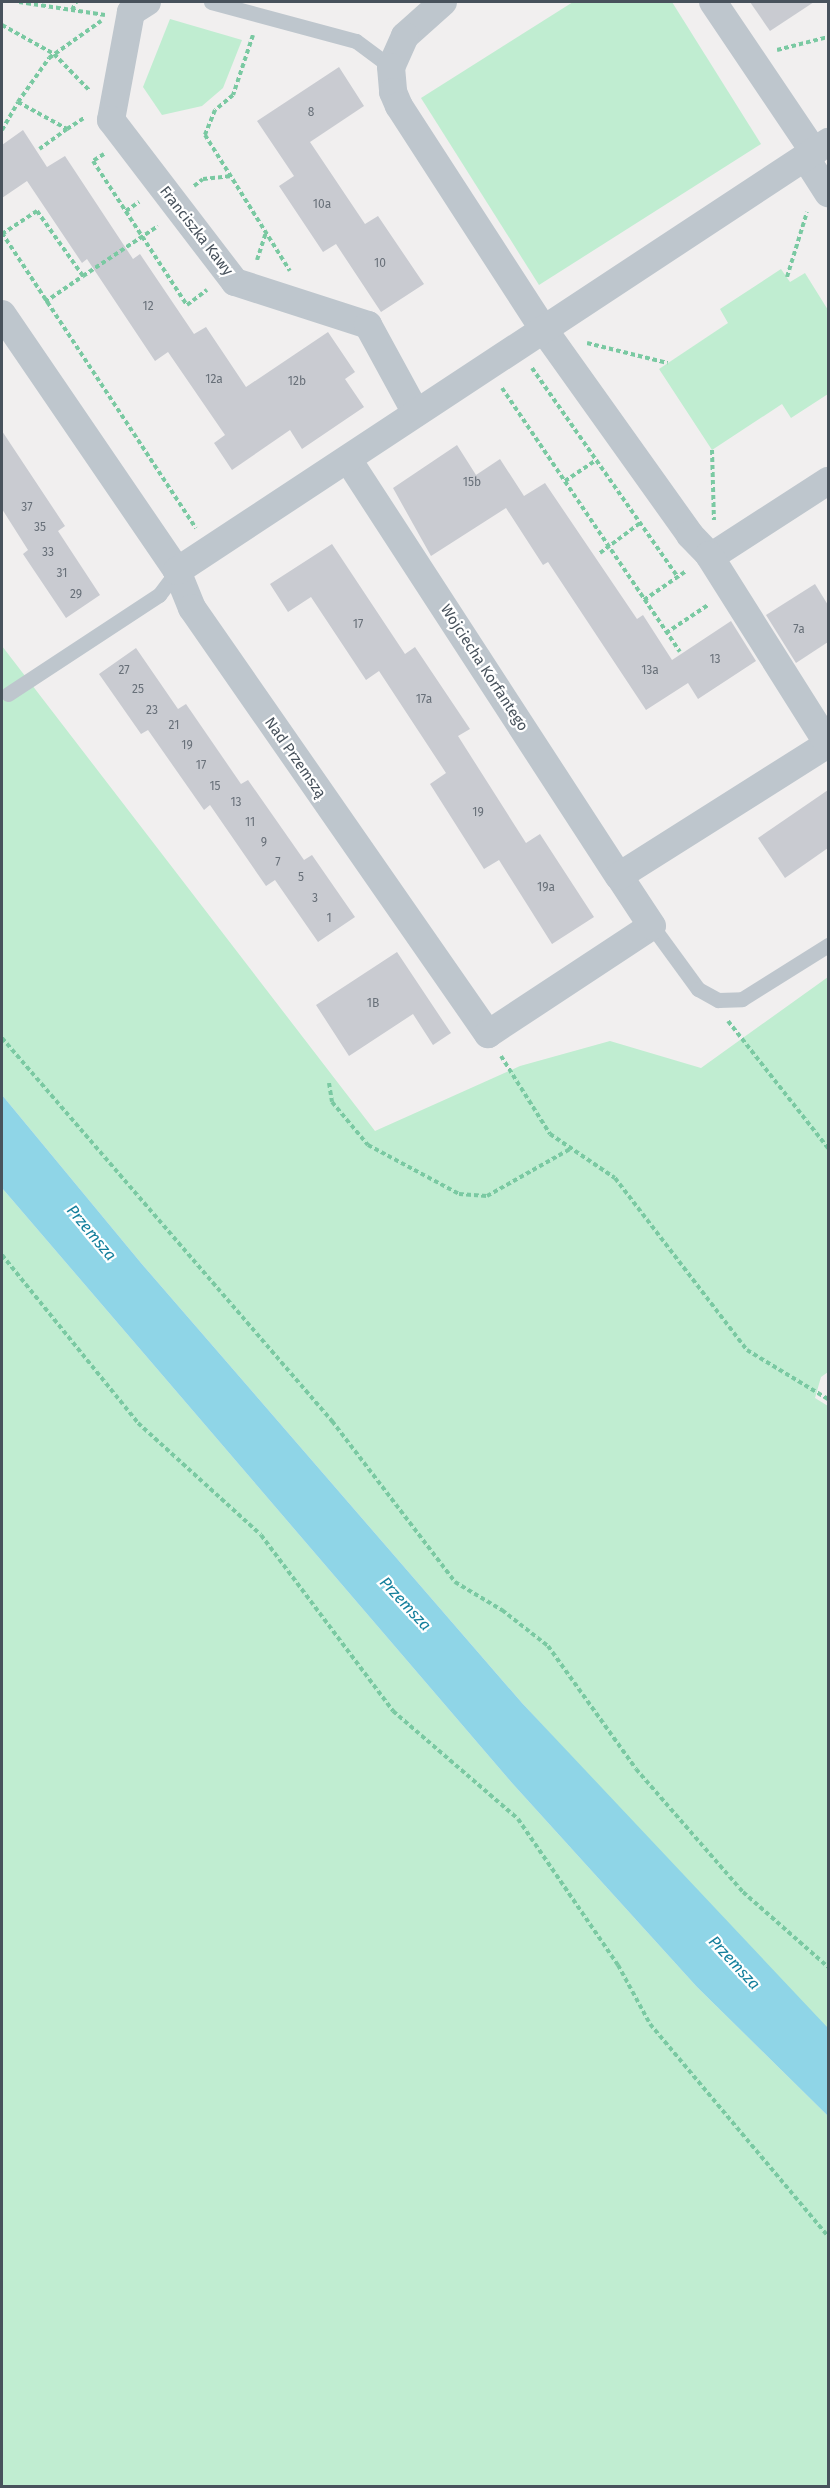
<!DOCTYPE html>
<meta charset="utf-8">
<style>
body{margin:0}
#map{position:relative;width:830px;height:2488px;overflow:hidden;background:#f1efef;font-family:"Fira Sans",sans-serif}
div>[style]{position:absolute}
.green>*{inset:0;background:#c0edd1}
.water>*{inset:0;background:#8fd5e7}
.building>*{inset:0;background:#c9cbd1}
.path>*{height:4px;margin-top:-2px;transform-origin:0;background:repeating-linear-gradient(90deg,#7ac9a2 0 4.5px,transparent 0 7.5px)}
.lane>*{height:15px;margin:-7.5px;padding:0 7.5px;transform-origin:7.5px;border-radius:7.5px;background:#bec6cd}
.street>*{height:28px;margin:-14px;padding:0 14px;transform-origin:14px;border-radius:14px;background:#bec6cd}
span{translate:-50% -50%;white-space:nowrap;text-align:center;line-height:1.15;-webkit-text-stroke:4.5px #fff;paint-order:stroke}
.number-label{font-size:12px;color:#687079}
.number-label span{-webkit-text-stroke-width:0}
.street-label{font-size:15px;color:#48525c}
.water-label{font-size:16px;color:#147f9c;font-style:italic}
.frame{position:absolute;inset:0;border:3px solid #48525c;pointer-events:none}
</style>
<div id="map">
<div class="green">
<div style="clip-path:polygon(573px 2px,672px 2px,761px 144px,539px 285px,421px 98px)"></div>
<div style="clip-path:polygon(170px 19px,242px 40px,223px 88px,202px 106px,162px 115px,143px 87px)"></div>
<div style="clip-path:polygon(781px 269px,790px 282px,805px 273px,828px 310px,828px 394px,791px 418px,782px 404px,712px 450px,659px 369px,728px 323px,720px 309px)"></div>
<div style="clip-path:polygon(2px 646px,375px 1131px,520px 1066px,610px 1041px,701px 1068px,828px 977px,828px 1372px,821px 1377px,815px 1398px,828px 1406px,828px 2034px,522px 1703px,141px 1263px,2px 1095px)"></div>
<div style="clip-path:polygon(2px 1188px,512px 1783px,697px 1987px,828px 2116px,828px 2486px,2px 2486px)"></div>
</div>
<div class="water">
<div style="clip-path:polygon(2px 1095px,141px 1263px,522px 1703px,828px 2028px,828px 2116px,697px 1987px,512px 1783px,2px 1188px)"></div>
</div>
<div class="building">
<div style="clip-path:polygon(750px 2px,814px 2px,770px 31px)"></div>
<div style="clip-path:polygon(339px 67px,364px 106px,310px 142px,365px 224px,378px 216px,424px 284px,381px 312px,336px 244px,323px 252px,279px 186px,294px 176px,257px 121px)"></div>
<div style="clip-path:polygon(23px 130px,47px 167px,65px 156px,133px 259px,140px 254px,194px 334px,206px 327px,246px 387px,328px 332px,355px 372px,345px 379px,364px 407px,302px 449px,290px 430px,232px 470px,214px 443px,225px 435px,168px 352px,155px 361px,87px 259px,82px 263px,27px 181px,2px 198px,2px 145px)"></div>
<div style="clip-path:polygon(2px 431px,65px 526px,58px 531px,100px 595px,66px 618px,23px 554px,28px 550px,2px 509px)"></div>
<div style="clip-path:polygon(457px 445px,476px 475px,500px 459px,524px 496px,545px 483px,637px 619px,643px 615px,672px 660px,731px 621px,756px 661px,698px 699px,688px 683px,646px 710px,548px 562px,543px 565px,506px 508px,431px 556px,393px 488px)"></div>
<div style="clip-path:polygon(332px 544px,405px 654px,415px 647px,470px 729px,458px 736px,526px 843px,540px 834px,594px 917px,552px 944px,499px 860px,484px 869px,430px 784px,446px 773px,379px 671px,366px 680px,311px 597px,288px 612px,270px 584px)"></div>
<div style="clip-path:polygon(815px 584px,828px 605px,828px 642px,796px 663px,766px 615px)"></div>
<div style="clip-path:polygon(136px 648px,178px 709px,186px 704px,241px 784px,248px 780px,304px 860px,312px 855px,355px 917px,318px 942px,275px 880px,266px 886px,210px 805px,204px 810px,148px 730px,141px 734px,99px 674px)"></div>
<div style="clip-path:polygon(828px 790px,828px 848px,785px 878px,758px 838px)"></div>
<div style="clip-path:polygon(397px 952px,451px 1033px,433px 1045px,413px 1014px,349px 1056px,316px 1005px)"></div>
</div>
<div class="path">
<div style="left:19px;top:2px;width:87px;rotate:8.6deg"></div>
<div style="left:72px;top:10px;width:9px;rotate:-63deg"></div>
<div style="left:2px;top:25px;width:60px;rotate:29.1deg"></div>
<div style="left:54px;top:54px;width:50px;rotate:45.8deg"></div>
<div style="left:253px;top:35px;width:63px;rotate:108.4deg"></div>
<div style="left:233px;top:95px;width:23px;rotate:140deg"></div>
<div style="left:215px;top:110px;width:27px;rotate:112deg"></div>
<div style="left:205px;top:135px;width:160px;rotate:58deg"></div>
<div style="left:777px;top:50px;width:53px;rotate:-14.3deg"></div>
<div style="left:18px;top:102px;width:54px;rotate:-54.8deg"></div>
<div style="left:49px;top:58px;width:64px;rotate:-35.4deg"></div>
<div style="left:67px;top:129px;width:20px;rotate:-33deg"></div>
<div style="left:2px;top:130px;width:32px;rotate:-60deg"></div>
<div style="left:18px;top:102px;width:56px;rotate:28.9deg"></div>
<div style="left:67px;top:129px;width:34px;rotate:144deg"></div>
<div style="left:104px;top:154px;width:13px;rotate:148deg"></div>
<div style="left:93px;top:161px;width:172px;rotate:56.9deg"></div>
<div style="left:187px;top:305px;width:25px;rotate:-37deg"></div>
<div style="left:194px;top:186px;width:11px;rotate:-38deg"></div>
<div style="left:203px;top:179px;width:27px;rotate:-6deg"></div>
<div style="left:126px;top:211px;width:16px;rotate:-35deg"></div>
<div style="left:2px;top:233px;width:353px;rotate:56.7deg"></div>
<div style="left:2px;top:234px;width:42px;rotate:-33.3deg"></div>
<div style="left:37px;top:211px;width:80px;rotate:54.7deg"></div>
<div style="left:83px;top:276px;width:90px;rotate:-33.7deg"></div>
<div style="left:257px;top:260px;width:28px;rotate:-72deg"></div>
<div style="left:787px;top:277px;width:68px;rotate:-72.9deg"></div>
<div style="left:45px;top:302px;width:46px;rotate:-34.4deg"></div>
<div style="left:587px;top:343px;width:83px;rotate:13.9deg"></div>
<div style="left:532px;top:368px;width:255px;rotate:55.1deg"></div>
<div style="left:502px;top:388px;width:318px;rotate:56deg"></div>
<div style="left:712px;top:450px;width:70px;rotate:88.4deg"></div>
<div style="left:565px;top:481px;width:37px;rotate:-34deg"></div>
<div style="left:600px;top:553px;width:50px;rotate:-36.9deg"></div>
<div style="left:644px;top:600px;width:51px;rotate:-34.6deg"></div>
<div style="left:666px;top:633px;width:50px;rotate:-33.7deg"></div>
<div style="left:728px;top:1021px;width:162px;rotate:51.8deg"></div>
<div style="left:2px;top:1038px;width:506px;rotate:49.25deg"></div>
<div style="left:332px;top:1421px;width:203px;rotate:52.6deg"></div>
<div style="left:455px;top:1582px;width:55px;rotate:30.8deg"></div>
<div style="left:502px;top:1610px;width:58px;rotate:38deg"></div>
<div style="left:548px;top:1646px;width:151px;rotate:54.4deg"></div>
<div style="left:636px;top:1769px;width:163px;rotate:49deg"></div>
<div style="left:743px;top:1892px;width:113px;rotate:41.4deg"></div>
<div style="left:501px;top:1056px;width:92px;rotate:57.9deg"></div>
<div style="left:550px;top:1134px;width:78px;rotate:34.1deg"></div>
<div style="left:615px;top:1178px;width:217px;rotate:52.5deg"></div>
<div style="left:747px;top:1350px;width:95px;rotate:31.2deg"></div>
<div style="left:329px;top:1083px;width:19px;rotate:81deg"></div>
<div style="left:332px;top:1102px;width:56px;rotate:50.1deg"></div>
<div style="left:368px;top:1145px;width:103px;rotate:28.3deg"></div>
<div style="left:459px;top:1194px;width:28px;rotate:4deg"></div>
<div style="left:487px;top:1196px;width:98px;rotate:-29.5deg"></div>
<div style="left:2px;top:1255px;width:216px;rotate:51deg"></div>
<div style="left:138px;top:1423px;width:166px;rotate:42.3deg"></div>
<div style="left:261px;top:1535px;width:220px;rotate:53.1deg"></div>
<div style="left:393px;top:1711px;width:165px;rotate:40.8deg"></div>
<div style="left:518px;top:1819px;width:177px;rotate:55.6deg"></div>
<div style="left:618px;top:1965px;width:67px;rotate:61.5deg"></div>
<div style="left:650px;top:2024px;width:277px;rotate:50deg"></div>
</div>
<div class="lane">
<div style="left:211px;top:2px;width:150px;rotate:15.1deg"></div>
<div style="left:356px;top:41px;width:44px;rotate:36.6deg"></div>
<div style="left:8px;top:694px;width:181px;rotate:-33.3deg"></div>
<div style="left:159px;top:595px;width:30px;rotate:-53deg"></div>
<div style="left:652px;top:926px;width:78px;rotate:53.9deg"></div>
<div style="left:698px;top:989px;width:23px;rotate:29deg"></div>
<div style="left:718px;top:1000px;width:24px;rotate:-2deg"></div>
<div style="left:742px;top:999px;width:102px;rotate:-32.1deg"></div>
</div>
<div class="street">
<div style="left:147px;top:2px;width:19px;rotate:148deg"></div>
<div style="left:131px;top:12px;width:110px;rotate:100.5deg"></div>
<div style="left:111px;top:120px;width:204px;rotate:52.6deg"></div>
<div style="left:235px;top:282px;width:140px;rotate:17.9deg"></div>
<div style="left:368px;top:325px;width:100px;rotate:61.4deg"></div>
<div style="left:443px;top:2px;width:51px;rotate:138.2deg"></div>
<div style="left:405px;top:36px;width:34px;rotate:114deg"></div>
<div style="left:391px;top:67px;width:25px;rotate:85deg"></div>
<div style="left:393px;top:92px;width:15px;rotate:67deg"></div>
<div style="left:399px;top:106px;width:267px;rotate:57.1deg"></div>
<div style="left:544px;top:330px;width:252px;rotate:54.5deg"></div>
<div style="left:690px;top:535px;width:28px;rotate:46deg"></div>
<div style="left:709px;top:555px;width:6px;rotate:-9deg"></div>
<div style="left:715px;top:554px;width:135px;rotate:-32.9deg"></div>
<div style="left:713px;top:2px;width:181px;rotate:56deg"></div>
<div style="left:805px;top:157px;width:43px;rotate:57.4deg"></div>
<div style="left:2px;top:314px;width:311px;rotate:55.7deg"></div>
<div style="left:177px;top:571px;width:40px;rotate:68deg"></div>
<div style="left:192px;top:608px;width:519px;rotate:55.21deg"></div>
<div style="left:488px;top:1034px;width:196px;rotate:-33.4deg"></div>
<div style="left:652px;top:926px;width:60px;rotate:-123.4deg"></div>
<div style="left:349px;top:461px;width:495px;rotate:57deg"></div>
<div style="left:619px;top:876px;width:247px;rotate:-32.3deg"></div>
<div style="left:709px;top:555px;width:223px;rotate:57.8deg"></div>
<div style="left:177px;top:571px;width:780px;rotate:-33.38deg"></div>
</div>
<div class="number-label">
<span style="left:311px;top:113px">8</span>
<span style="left:322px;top:205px">10a</span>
<span style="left:380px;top:264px">10</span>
<span style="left:148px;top:307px">12</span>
<span style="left:214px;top:380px">12a</span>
<span style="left:297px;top:382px">12b</span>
<span style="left:472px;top:483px">15b</span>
<span style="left:27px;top:508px">37</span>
<span style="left:40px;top:528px">35</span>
<span style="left:48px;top:553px">33</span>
<span style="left:62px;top:574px">31</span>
<span style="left:76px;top:595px">29</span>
<span style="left:358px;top:625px">17</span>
<span style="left:799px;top:630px">7a</span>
<span style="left:715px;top:660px">13</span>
<span style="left:124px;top:671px">27</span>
<span style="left:650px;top:671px">13a</span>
<span style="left:138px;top:690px">25</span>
<span style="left:424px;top:700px">17a</span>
<span style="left:152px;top:711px">23</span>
<span style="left:174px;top:726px">21</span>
<span style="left:187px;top:746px">19</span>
<span style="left:201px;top:766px">17</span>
<span style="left:215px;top:787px">15</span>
<span style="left:236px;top:803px">13</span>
<span style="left:478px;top:813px">19</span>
<span style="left:250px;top:823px">11</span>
<span style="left:264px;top:843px">9</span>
<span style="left:278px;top:863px">7</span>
<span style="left:301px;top:878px">5</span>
<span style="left:546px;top:888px">19a</span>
<span style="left:315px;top:899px">3</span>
<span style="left:329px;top:919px">1</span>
<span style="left:373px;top:1004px">1B</span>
</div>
<div class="street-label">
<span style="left:196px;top:231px;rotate:52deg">Franciszka Kawy</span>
<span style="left:484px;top:668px;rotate:57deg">Wojciecha Korfantego</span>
<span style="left:295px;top:758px;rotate:55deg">Nad Przemszą</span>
</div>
<div class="water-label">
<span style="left:91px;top:1233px;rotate:50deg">Przemsza</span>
<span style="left:405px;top:1604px;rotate:47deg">Przemsza</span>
<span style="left:734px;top:1963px;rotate:47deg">Przemsza</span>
</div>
<div class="frame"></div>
</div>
